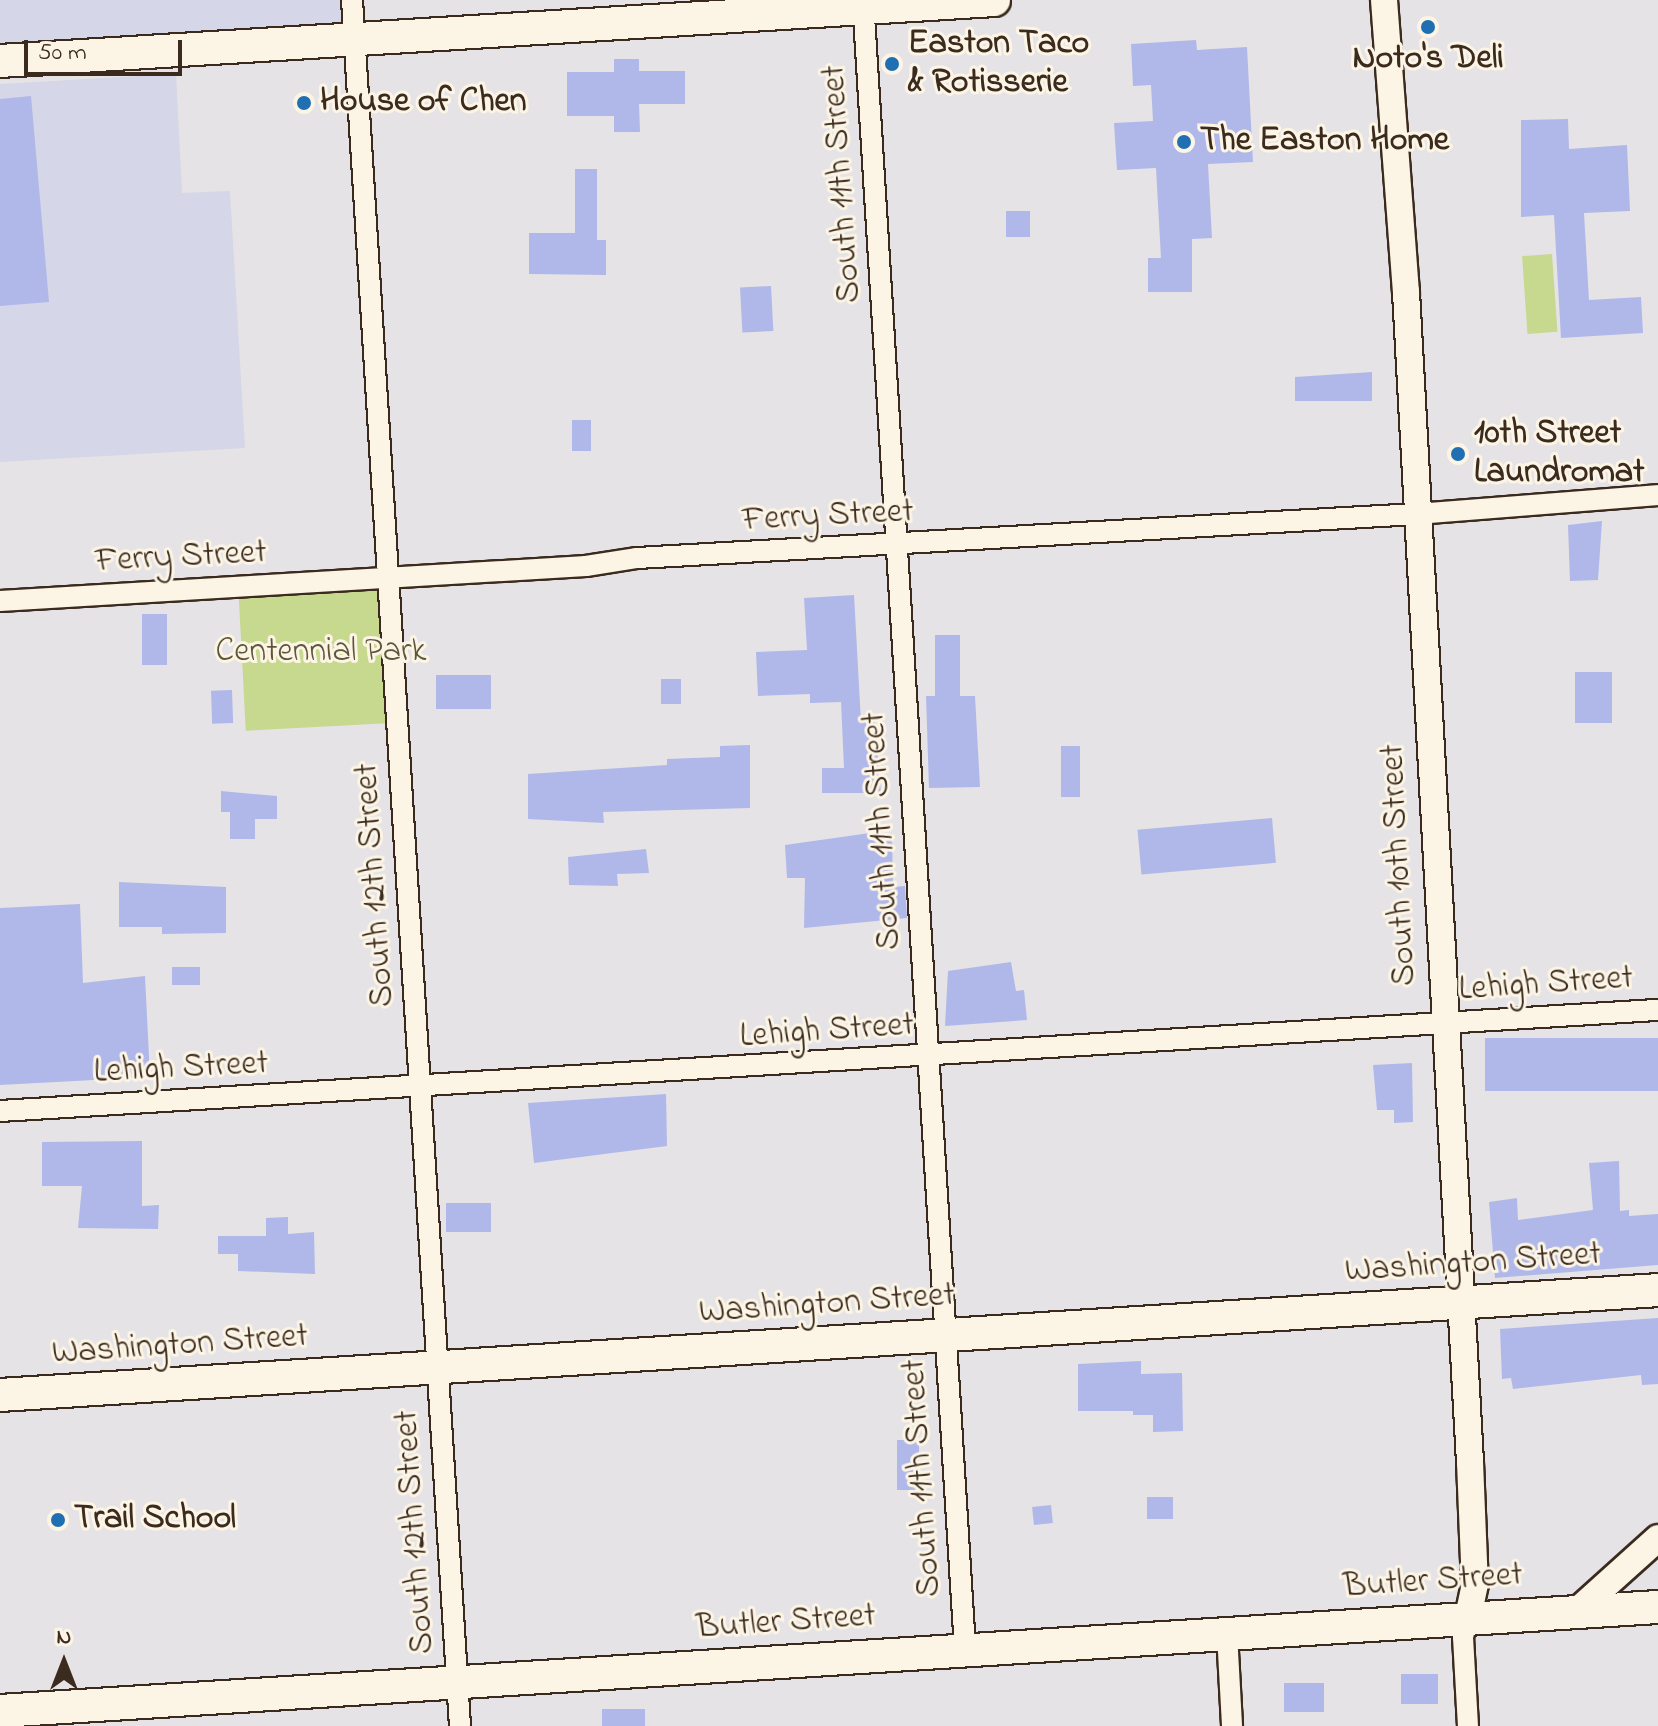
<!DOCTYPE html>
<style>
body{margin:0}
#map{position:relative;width:1658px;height:1726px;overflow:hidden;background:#e5e3e6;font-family:"Indie Flower",sans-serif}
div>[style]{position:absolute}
.built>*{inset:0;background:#d5d6e7}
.green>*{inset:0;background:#c7d98e;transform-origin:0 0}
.building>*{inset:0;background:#b0b8e9;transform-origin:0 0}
.roads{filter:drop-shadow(2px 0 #3b2a1e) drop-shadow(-2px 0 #3b2a1e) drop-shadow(0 2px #3b2a1e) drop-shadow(0 -2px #3b2a1e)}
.minor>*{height:20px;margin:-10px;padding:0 10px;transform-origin:10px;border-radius:10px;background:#fcf5e5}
.tertiary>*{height:26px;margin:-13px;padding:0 13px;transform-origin:13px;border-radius:13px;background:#fcf5e5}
.primary>*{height:32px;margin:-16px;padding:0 16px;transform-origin:16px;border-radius:16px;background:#fcf5e5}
.dots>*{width:22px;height:22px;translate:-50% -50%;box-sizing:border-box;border:4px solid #fcf5e5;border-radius:50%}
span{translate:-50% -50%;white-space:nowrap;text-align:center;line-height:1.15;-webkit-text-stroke:6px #fcf5e5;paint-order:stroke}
.poi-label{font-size:34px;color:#3b2a1e;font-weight:700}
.left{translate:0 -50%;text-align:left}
.street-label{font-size:34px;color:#3b2a1e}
.park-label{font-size:34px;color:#5e563a}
.north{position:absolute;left:24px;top:1622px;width:80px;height:80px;-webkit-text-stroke:6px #fcf5e5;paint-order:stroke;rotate:0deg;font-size:22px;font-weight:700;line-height:32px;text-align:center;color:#3b2a1e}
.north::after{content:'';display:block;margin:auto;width:28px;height:36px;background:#3b2a1e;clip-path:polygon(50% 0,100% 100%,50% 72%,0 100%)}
.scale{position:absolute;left:24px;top:40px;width:158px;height:36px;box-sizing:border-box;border:4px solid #3b2a1e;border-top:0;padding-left:10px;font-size:24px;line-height:28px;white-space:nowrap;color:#3b2a1e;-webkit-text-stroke:6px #fcf5e5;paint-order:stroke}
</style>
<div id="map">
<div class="built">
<div style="clip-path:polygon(0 0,351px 0,353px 25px,0 49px)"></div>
<div style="clip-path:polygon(176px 74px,182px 193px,230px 191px,245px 448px,0 462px,0 84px)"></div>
</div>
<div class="green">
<div style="left:1552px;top:254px;width:78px;height:30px;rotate:86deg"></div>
<div style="left:389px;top:578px;width:145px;height:151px;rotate:87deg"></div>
</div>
<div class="building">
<div style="clip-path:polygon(1196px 40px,1197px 50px,1247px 47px,1253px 162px,1208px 164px,1212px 238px,1192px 239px,1192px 292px,1148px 292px,1148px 258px,1161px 258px,1156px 168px,1117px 170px,1114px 123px,1153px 121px,1151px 85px,1133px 86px,1131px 44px)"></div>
<div style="clip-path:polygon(614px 59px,639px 59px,639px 71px,685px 71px,685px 104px,639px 104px,640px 132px,614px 132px,614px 116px,567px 116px,567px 72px,614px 72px)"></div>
<div style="clip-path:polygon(31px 96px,49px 302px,0 306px,0 99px)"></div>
<div style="clip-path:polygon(1568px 119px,1569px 149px,1627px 145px,1630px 211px,1584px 213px,1589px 300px,1641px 297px,1643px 333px,1561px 338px,1554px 215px,1521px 217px,1521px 120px)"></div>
<div style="clip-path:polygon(575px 169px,597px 169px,597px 240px,606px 240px,606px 275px,529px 274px,529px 233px,575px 233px)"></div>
<div style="left:1006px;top:211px;width:24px;height:26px"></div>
<div style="left:771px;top:286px;width:45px;height:31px;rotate:87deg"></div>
<div style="clip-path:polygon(1372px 372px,1372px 401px,1295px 401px,1295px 377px)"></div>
<div style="left:572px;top:420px;width:19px;height:31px"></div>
<div style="clip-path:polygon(1602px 521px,1598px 580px,1570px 581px,1568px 525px)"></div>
<div style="clip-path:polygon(854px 595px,861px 722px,875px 722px,881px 793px,822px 793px,822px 768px,844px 768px,841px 702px,810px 703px,810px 694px,758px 696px,756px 652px,807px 650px,804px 598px)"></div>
<div style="left:142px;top:614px;width:25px;height:51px"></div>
<div style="clip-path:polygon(935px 635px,960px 635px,960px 696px,975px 696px,980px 787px,929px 788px,926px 696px,935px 696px)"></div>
<div style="left:1612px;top:672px;width:51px;height:37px;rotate:90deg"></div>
<div style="left:491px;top:675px;width:34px;height:55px;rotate:90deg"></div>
<div style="left:661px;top:679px;width:20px;height:25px"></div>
<div style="left:232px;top:690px;width:33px;height:21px;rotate:88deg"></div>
<div style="clip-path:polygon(750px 745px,750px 808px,603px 812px,604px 823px,528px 819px,528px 774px,667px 765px,667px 759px,720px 757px,720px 746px)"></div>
<div style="left:1061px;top:746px;width:19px;height:51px"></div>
<div style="clip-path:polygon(221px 791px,277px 796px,277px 819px,255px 819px,255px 839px,230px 839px,230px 812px,221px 812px)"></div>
<div style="left:1272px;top:818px;width:45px;height:135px;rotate:85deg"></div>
<div style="clip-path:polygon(870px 833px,872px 840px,892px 833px,893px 887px,905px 886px,907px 918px,804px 928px,805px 878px,787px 878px,785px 845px)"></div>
<div style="clip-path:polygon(646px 849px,649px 873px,617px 874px,618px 886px,569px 885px,568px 857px)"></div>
<div style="clip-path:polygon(119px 882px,226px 887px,226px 933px,162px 934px,162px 927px,119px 927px)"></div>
<div style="clip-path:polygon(80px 904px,83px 983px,145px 976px,150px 1077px,0 1085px,0 908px)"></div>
<div style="clip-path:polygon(1011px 962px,1016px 991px,1024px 990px,1027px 1020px,945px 1026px,948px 971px)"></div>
<div style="left:172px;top:967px;width:28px;height:18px"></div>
<div style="left:1658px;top:1038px;width:53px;height:173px;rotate:90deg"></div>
<div style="clip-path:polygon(1412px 1063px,1413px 1122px,1394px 1123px,1394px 1110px,1377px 1110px,1373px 1065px)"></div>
<div style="clip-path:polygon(666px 1094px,667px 1146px,534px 1163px,528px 1103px)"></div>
<div style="clip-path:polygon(142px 1141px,142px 1206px,159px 1205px,158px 1229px,78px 1228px,82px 1186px,42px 1186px,42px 1142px)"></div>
<div style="clip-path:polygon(1619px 1161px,1620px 1211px,1629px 1210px,1629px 1216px,1658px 1214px,1658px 1265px,1495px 1278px,1489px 1202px,1517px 1198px,1518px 1220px,1593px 1210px,1589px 1163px)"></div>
<div style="left:446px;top:1203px;width:45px;height:29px"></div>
<div style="clip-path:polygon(288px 1217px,288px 1234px,314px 1232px,315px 1274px,238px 1271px,238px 1254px,218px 1254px,218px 1236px,266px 1236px,266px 1218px)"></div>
<div style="clip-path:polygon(1658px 1318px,1658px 1384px,1642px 1385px,1641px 1375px,1513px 1389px,1511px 1378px,1502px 1379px,1500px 1329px)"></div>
<div style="clip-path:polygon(1141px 1361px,1141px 1374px,1182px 1373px,1183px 1431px,1153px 1432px,1153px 1415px,1133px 1415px,1133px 1411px,1078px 1411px,1078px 1364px)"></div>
<div style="left:897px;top:1440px;width:22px;height:50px"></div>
<div style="left:1147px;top:1497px;width:26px;height:22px"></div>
<div style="left:1051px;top:1505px;width:18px;height:19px;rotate:84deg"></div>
<div style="left:1401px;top:1674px;width:37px;height:30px"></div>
<div style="left:1284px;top:1683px;width:40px;height:29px"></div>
<div style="left:645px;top:1709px;width:17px;height:43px;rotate:90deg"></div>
</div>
<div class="roads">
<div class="minor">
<div style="left:352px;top:0;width:1729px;rotate:86.42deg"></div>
<div style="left:863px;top:0;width:1653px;rotate:86.46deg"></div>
<div style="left:0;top:601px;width:587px;rotate:-3.42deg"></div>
<div style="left:586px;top:566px;width:52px;rotate:-8.9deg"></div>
<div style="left:637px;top:558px;width:781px;rotate:-3.23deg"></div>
<div style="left:1417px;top:514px;width:242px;rotate:-4.5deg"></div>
<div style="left:0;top:1111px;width:1661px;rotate:-3.49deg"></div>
<div style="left:1468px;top:1617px;width:21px;rotate:104deg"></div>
<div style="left:1463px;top:1637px;width:89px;rotate:86.8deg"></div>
<div style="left:1227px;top:1633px;width:93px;rotate:86.9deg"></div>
</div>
<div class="tertiary">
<div style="left:1384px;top:0;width:293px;rotate:85.7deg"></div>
<div style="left:1406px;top:292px;width:1172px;rotate:86.87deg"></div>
<div style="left:1470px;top:1462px;width:122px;rotate:87.7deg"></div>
<div style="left:1475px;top:1584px;width:34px;rotate:102deg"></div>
<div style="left:1577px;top:1611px;width:109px;rotate:-42deg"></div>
</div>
<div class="primary">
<div style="left:0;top:61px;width:996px;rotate:-3.51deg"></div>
<div style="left:0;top:1395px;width:1661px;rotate:-3.62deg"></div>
<div style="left:0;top:1711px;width:1661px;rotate:-3.59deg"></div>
</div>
</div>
<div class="dots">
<div style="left:1428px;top:27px;background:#1f6fb2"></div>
<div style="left:892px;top:64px;background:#1f6fb2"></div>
<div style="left:304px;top:103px;background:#1f6fb2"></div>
<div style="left:1184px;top:142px;background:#1f6fb2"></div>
<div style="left:1458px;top:454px;background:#1f6fb2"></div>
<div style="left:58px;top:1520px;background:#1f6fb2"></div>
</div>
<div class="poi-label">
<span class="left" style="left:908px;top:64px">Easton Taco<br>&amp; Rotisserie</span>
<span style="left:1428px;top:60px">Noto's Deli</span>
<span class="left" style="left:320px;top:103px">House of Chen</span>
<span class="left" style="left:1200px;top:142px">The Easton Home</span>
<span class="left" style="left:1474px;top:454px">10th Street<br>Laundromat</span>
<span class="left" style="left:74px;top:1520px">Trail School</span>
</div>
<div class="street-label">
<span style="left:843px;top:184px;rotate:-94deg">South 11th Street</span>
<span style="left:828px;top:517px;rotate:-3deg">Ferry Street</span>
<span style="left:181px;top:558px;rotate:-3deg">Ferry Street</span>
<span style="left:883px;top:831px;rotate:-94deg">South 11th Street</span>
<span style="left:1400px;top:865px;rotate:-93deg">South 10th Street</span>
<span style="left:376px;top:885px;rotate:-94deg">South 12th Street</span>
<span style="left:1546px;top:985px;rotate:-4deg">Lehigh Street</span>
<span style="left:827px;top:1032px;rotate:-4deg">Lehigh Street</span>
<span style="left:181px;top:1069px;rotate:-3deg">Lehigh Street</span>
<span style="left:1473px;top:1264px;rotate:-4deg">Washington Street</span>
<span style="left:827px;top:1305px;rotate:-4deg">Washington Street</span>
<span style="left:180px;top:1346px;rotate:-4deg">Washington Street</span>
<span style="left:923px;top:1478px;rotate:-94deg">South 11th Street</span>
<span style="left:416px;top:1532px;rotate:-94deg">South 12th Street</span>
<span style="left:1433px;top:1582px;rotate:-4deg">Butler Street</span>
<span style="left:786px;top:1623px;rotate:-4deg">Butler Street</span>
</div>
<div class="park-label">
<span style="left:321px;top:653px">Centennial Park</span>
</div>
<div class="north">N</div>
<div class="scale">50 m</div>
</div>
